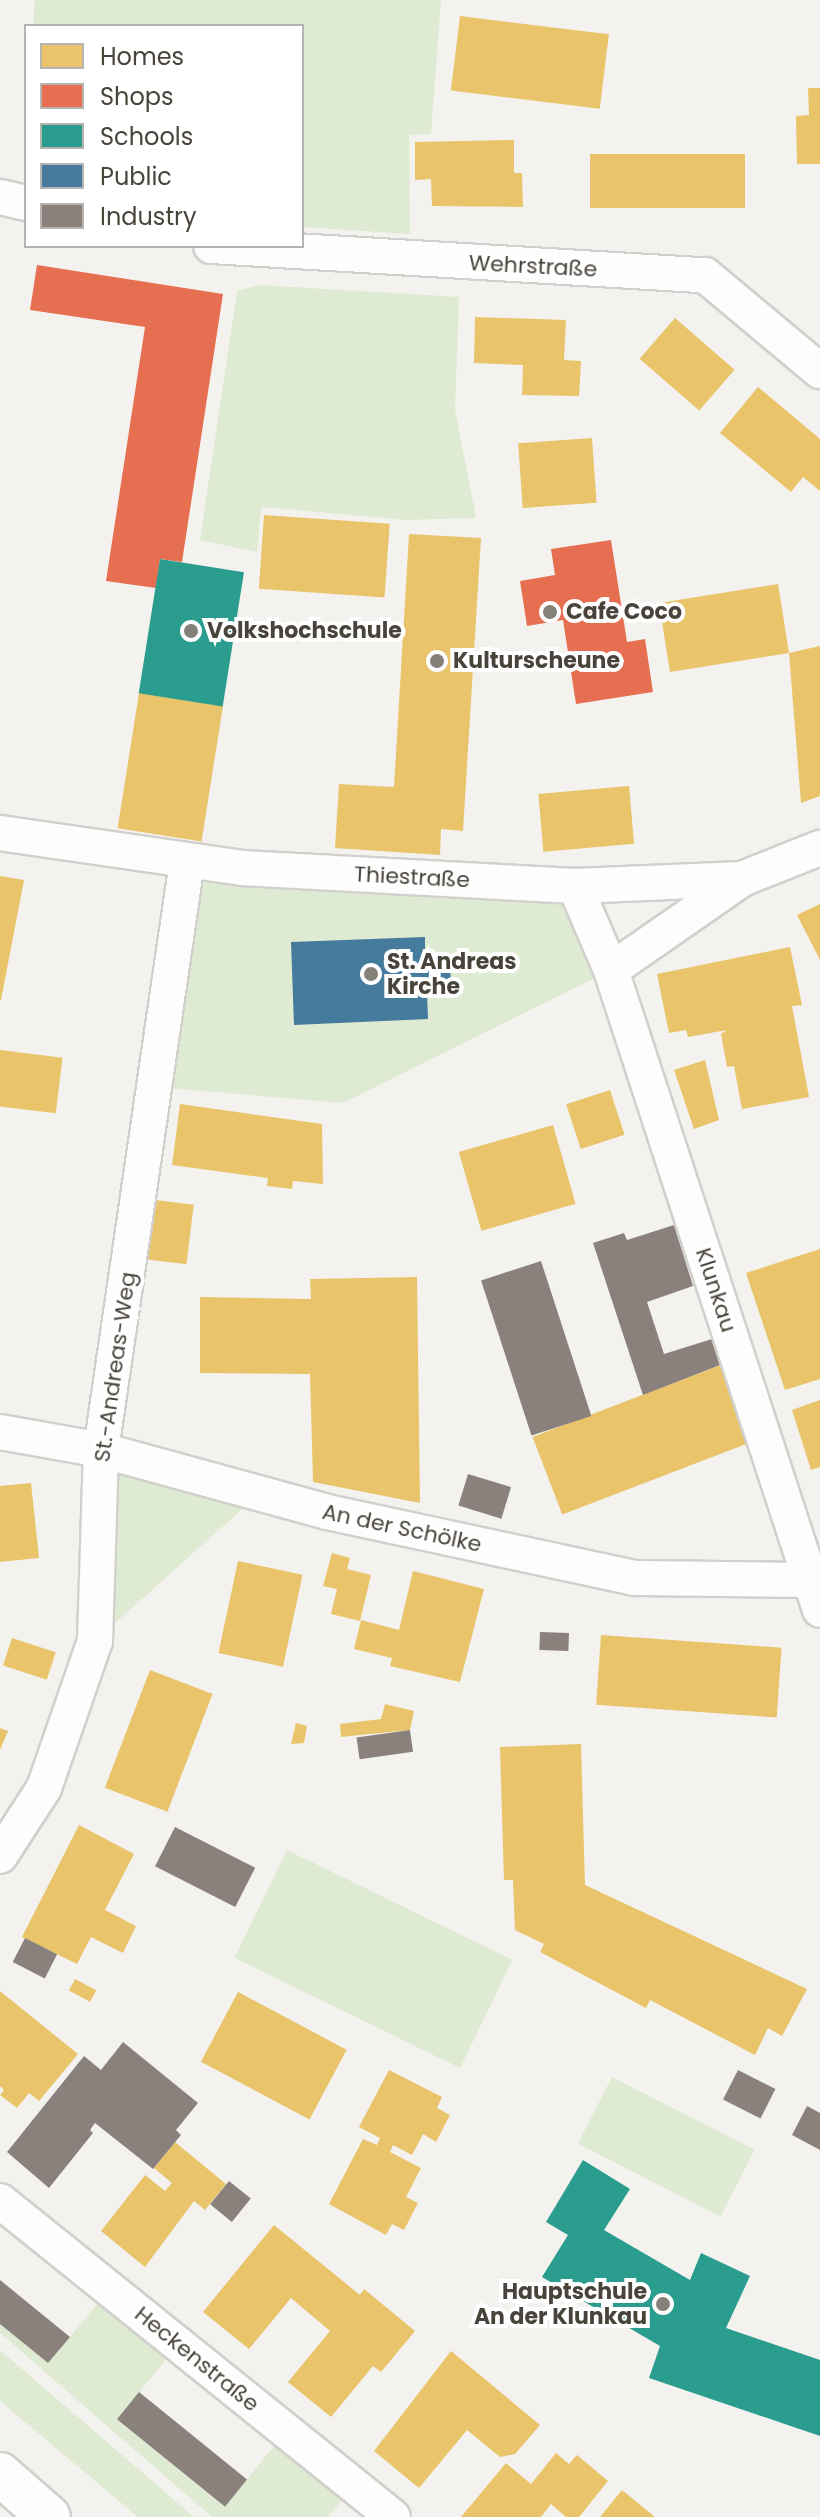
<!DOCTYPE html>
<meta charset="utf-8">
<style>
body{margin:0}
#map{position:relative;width:820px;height:2517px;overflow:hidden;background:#f3f2ef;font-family:Poppins,sans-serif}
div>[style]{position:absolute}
.green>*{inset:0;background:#dfead2;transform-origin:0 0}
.homes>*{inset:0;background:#e9c46a;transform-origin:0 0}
.shops>*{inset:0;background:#e76f51}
.schools>*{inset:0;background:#2a9d8f;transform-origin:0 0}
.public>*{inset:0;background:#457b9d}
.industry>*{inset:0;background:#8a817c;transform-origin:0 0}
.roads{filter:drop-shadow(2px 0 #d1d0cc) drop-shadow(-2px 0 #d1d0cc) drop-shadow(0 2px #d1d0cc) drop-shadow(0 -2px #d1d0cc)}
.minor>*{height:34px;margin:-17px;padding:0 17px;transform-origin:17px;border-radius:17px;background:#fdfdfd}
.tertiary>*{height:42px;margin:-21px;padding:0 21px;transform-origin:21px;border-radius:21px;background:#fdfdfd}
.dots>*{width:22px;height:22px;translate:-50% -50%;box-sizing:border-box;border:4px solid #fff;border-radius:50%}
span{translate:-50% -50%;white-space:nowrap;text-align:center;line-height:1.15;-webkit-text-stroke:8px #fff;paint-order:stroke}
.street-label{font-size:22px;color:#49443b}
.poi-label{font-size:22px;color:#49443b;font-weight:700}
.left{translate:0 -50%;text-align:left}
.right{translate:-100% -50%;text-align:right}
.legend{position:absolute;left:24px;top:24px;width:280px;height:224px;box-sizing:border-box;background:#fff;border:2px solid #b6b4b1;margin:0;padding:10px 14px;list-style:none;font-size:24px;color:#49443b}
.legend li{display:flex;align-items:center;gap:16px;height:40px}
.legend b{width:40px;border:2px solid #b6b4b1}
</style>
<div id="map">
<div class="green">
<div style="clip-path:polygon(35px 0,441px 0,431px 134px,409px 135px,410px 234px,302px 227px,302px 26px,33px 26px)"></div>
<div style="clip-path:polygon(259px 285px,459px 297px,455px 409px,476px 518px,405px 520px,261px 507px,257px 552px,200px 540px,237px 291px)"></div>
<div style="clip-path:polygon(187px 862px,575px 886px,611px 970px,343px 1103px,155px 1087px)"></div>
<div style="clip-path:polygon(101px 1450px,259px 1494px,95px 1641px)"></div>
<div style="left:287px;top:1850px;width:251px;height:120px;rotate:26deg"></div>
<div style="left:612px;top:2077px;width:160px;height:75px;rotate:27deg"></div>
<div style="clip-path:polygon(104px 2296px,172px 2352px,117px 2419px,224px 2507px,280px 2439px,347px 2494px,328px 2517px,212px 2517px,0 2333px,0 2324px,48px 2363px)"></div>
<div style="clip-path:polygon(0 2350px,194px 2517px,138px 2517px,0 2401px)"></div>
</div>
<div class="homes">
<div style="left:460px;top:16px;width:150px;height:75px;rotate:7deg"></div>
<div style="clip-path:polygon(808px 88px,820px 88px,820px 164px,797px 164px,796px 116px,809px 115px)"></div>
<div style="clip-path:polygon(514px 140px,514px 173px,522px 173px,523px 207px,432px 206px,431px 179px,415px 180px,415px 142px)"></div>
<div style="left:745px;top:154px;width:54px;height:155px;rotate:90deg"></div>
<div style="clip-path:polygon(475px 317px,566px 320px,564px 360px,581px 361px,579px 396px,522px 395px,523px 365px,474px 363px)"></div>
<div style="left:675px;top:318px;width:79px;height:54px;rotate:41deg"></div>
<div style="clip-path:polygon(758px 387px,820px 439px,820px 491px,803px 477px,791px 492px,720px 433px)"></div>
<div style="left:592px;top:438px;width:65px;height:74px;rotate:86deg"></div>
<div style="left:264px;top:515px;width:126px;height:74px;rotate:4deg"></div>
<div style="clip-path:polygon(409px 534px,481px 538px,463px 831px,441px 829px,440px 855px,335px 848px,339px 784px,394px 787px)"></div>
<div style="clip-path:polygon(778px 584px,789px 653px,820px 646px,820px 796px,801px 803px,789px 653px,670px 672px,659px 603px)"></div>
<div style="left:139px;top:693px;width:85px;height:137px;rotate:9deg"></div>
<div style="left:629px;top:786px;width:58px;height:91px;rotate:85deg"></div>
<div style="clip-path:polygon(0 876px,24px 880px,1px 1000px,0 1000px)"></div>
<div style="clip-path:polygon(820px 904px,820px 960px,797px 915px)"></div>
<div style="clip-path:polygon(790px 947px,802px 1005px,792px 1006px,809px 1097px,742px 1109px,734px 1066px,727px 1067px,721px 1034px,727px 1030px,688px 1037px,686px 1030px,669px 1033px,657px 974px)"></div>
<div style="left:0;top:1050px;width:63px;height:56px;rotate:7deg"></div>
<div style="clip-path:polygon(705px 1060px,719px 1120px,694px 1129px,674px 1070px)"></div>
<div style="left:610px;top:1090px;width:47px;height:46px;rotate:72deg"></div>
<div style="clip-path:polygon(180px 1104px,322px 1124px,323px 1184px,293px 1181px,292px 1189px,267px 1186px,268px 1178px,172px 1165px)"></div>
<div style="left:553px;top:1125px;width:82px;height:98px;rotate:74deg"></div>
<div style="left:155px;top:1200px;width:39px;height:60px;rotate:7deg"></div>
<div style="clip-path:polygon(820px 1249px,820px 1379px,785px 1390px,746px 1273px)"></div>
<div style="clip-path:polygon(417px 1277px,420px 1503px,313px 1482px,310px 1374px,200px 1373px,200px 1297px,311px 1299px,310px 1279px)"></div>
<div style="left:723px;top:1364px;width:83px;height:204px;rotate:69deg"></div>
<div style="clip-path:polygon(820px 1400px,820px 1467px,811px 1470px,792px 1410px)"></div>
<div style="clip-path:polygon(31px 1483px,39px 1558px,0 1562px,0 1486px)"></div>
<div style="clip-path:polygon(332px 1553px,350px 1558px,347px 1569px,371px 1575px,360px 1621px,331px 1614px,337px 1589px,323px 1586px)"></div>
<div style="left:238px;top:1561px;width:66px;height:94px;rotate:12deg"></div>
<div style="clip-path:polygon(413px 1571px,484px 1589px,460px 1682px,390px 1666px,392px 1658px,354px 1649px,361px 1620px,399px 1630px)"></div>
<div style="left:601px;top:1635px;width:181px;height:70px;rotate:4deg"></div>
<div style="left:12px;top:1638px;width:46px;height:29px;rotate:18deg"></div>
<div style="left:150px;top:1670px;width:67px;height:126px;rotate:21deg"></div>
<div style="clip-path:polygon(385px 1704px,414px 1711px,410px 1730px,341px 1737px,340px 1724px,381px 1719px)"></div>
<div style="clip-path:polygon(296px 1723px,307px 1726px,304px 1743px,291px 1744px)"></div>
<div style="clip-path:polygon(0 1728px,8px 1731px,0 1750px)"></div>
<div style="clip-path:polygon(581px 1744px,585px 1885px,807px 1989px,782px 2036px,768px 2028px,755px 2055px,650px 2000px,646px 2008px,540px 1952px,544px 1944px,515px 1930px,513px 1880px,504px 1880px,500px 1747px)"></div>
<div style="clip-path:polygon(79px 1825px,134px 1854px,105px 1910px,136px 1926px,123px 1953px,91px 1937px,77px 1964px,22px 1937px)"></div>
<div style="left:75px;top:1979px;width:24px;height:13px;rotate:28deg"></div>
<div style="clip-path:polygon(0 1991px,78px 2054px,39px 2101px,29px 2093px,17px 2108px,0 2095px,4px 2090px,0 2086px)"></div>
<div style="left:238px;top:1992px;width:123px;height:79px;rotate:28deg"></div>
<div style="clip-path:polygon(389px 2070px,442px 2097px,437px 2108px,450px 2115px,436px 2142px,423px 2134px,412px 2155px,393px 2145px,390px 2152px,421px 2168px,406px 2197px,418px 2203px,404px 2230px,392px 2224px,386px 2235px,329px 2204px,363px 2139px,377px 2145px,380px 2138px,359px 2127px)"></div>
<div style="clip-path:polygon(175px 2142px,226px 2184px,205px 2210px,194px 2201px,145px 2267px,101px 2231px,145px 2175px,165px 2191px,172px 2183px,154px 2168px)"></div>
<div style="clip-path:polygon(274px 2225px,360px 2295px,364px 2289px,415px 2331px,381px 2372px,373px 2366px,331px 2417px,288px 2382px,330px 2331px,291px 2298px,249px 2349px,203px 2312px)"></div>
<div style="clip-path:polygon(451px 2351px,540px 2425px,515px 2454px,500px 2457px,467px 2430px,419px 2488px,374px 2451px)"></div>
<div style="clip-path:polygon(556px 2453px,569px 2464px,577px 2455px,608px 2481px,579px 2517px,566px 2517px,551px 2504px,541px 2517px,461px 2517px,506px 2463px,531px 2484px)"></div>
<div style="clip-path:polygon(622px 2490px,655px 2517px,600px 2517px)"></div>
</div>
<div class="shops">
<div style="clip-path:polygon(37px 265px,223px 294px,182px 562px,160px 559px,156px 588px,106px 581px,145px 327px,30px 310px)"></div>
<div style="clip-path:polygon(611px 540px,627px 642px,645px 639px,653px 692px,576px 704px,563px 620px,527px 626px,520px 581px,555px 575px,551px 549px)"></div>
</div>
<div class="schools">
<div style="left:160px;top:559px;width:85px;height:136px;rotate:9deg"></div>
<div style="clip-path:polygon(583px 2160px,630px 2189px,604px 2230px,690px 2280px,701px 2253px,750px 2276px,726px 2328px,820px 2360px,820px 2436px,649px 2378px,660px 2346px,542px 2277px,568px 2235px,546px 2222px)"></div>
</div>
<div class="public">
<div style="clip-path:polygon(425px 937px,425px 958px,438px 957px,450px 968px,451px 981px,441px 993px,427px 993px,428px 1019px,294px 1025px,291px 942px)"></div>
</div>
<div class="industry">
<div style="clip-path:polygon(674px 1225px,693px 1286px,647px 1302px,664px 1354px,712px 1339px,720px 1365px,643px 1395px,593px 1243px,624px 1233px,627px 1240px)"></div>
<div style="left:541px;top:1261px;width:163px;height:63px;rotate:72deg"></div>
<div style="left:468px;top:1474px;width:45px;height:33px;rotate:17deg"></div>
<div style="left:540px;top:1632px;width:29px;height:18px;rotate:2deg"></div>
<div style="left:410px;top:1730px;width:22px;height:54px;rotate:82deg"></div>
<div style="left:175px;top:1827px;width:90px;height:44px;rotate:27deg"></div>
<div style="left:25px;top:1938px;width:36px;height:27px;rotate:27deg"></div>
<div style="clip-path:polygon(123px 2042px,198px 2103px,176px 2130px,181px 2135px,153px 2169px,95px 2123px,90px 2130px,93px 2133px,49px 2188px,7px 2152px,84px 2056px,101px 2070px)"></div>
<div style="left:738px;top:2070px;width:42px;height:33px;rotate:27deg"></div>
<div style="clip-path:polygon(807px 2106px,820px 2113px,820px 2150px,792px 2135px)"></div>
<div style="left:229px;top:2181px;width:28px;height:30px;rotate:39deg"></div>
<div style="clip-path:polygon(0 2280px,70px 2337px,48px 2363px,0 2324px)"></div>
<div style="left:139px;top:2392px;width:139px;height:35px;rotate:39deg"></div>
</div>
<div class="roads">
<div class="minor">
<div style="left:0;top:197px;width:27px;rotate:13deg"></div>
<div style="left:211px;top:246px;width:495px;rotate:3.4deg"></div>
<div style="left:705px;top:275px;width:150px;rotate:39.9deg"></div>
<div style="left:0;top:833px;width:245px;rotate:8.2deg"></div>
<div style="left:242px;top:868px;width:333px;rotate:3.1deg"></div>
<div style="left:575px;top:886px;width:167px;rotate:-2.4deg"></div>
<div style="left:742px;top:879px;width:84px;rotate:-21.7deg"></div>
<div style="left:575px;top:886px;width:91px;rotate:66.8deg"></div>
<div style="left:611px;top:970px;width:673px;rotate:71.91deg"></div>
<div style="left:611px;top:970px;width:160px;rotate:-34.8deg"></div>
<div style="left:0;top:1432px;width:103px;rotate:10.1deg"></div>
<div style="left:101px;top:1450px;width:234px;rotate:15.3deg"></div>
<div style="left:327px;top:1512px;width:315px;rotate:12.1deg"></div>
<div style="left:635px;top:1578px;width:176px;rotate:0.7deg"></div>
<div style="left:0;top:1856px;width:81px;rotate:-57.1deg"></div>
<div style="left:44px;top:1788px;width:156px;rotate:-70.9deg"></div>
<div style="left:95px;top:1641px;width:191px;rotate:-88.2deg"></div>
<div style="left:101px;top:1450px;width:594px;rotate:-81.68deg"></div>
<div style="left:0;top:2201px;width:504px;rotate:38.8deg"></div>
</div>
<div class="tertiary">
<div style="left:0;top:2474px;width:65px;rotate:41.3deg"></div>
</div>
</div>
<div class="dots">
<div style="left:550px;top:612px;background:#84817a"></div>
<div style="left:191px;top:631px;background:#84817a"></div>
<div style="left:437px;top:661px;background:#84817a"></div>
<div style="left:371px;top:974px;background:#84817a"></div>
<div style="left:663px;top:2304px;background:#84817a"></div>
</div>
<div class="street-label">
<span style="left:533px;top:266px;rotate:3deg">Wehrstraße</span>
<span style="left:412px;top:877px;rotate:3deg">Thiestraße</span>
<span style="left:716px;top:1290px;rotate:72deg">Klunkau</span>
<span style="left:115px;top:1367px;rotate:-82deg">St.-Andreas-Weg</span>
<span style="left:402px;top:1528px;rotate:12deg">An der Schölke</span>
<span style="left:197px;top:2359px;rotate:39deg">Heckenstraße</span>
</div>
<div class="poi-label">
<span class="left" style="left:566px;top:612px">Cafe Coco</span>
<span class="left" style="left:207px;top:631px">Volkshochschule</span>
<span class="left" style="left:453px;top:661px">Kulturscheune</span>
<span class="left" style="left:387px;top:974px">St. Andreas<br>Kirche</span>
<span class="right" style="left:647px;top:2304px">Hauptschule<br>An der Klunkau</span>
</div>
<ul class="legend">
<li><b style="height:22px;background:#e9c46a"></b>Homes</li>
<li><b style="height:22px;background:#e76f51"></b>Shops</li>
<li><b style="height:22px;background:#2a9d8f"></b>Schools</li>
<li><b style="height:22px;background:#457b9d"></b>Public</li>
<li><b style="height:22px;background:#8a817c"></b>Industry</li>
</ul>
</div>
